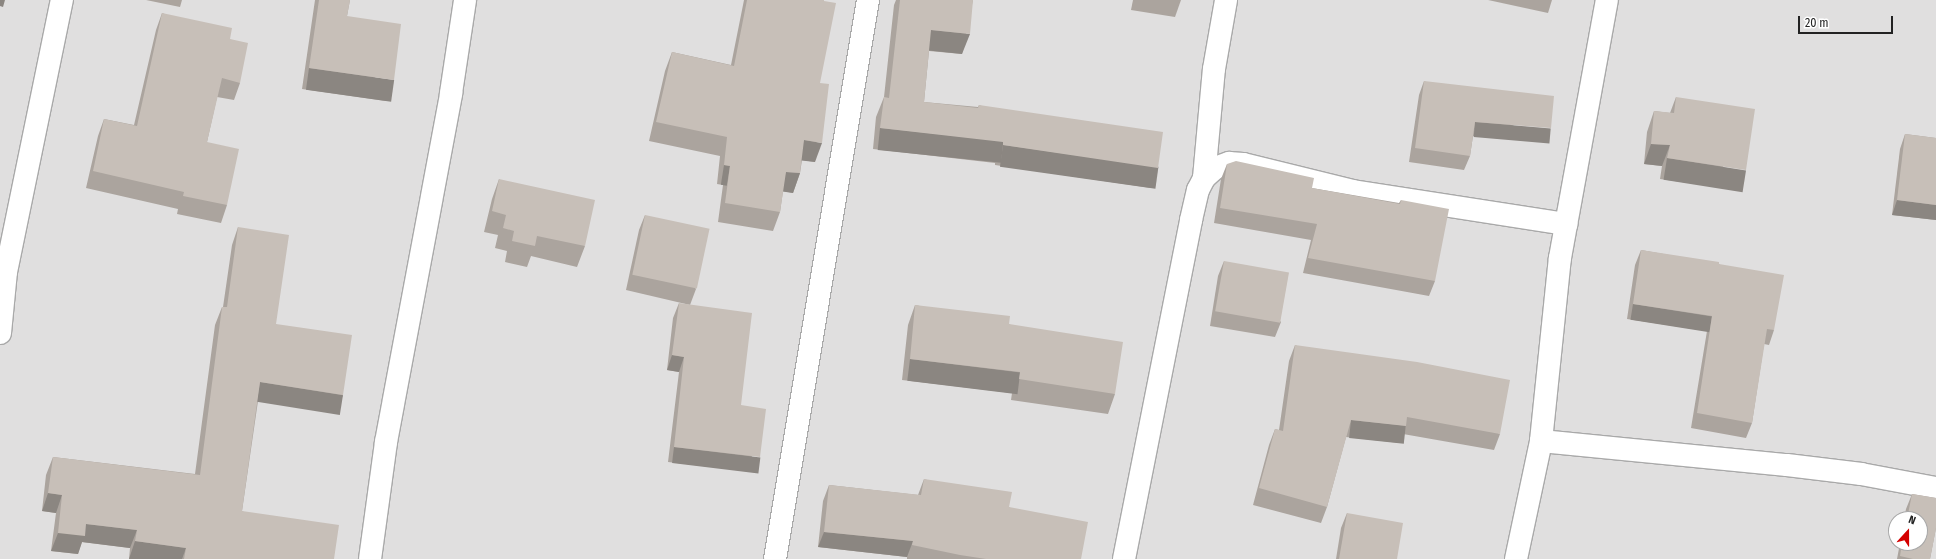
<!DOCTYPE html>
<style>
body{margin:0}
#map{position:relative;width:1936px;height:559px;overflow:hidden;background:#f2efe9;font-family:"Fira Sans Condensed",sans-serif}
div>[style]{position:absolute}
.residential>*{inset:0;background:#e0dfdf}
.roads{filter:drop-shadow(1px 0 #a9a9a9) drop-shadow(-1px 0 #a9a9a9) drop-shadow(0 1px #a9a9a9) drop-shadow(0 -1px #a9a9a9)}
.street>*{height:22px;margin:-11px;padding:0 11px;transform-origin:11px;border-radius:11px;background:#fff}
.wall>*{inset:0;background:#aba49e}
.shaded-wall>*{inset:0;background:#8b8681;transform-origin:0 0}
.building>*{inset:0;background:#c7bfb8;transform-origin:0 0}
span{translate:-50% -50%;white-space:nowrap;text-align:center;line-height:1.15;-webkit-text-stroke:3.5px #fff;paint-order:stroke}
.north{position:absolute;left:1888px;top:511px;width:40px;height:40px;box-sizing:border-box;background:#fff;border:1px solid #a7a7a7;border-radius:50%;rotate:21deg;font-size:11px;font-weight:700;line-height:16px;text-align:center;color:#222}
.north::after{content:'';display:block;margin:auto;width:14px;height:18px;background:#d40000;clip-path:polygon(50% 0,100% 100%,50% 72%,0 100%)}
.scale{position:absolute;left:1798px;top:16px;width:95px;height:18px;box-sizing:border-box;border:2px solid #222;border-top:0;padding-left:5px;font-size:12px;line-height:14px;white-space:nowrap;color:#222;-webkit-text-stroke:3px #fff;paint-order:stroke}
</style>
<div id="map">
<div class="residential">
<div style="clip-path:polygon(evenodd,0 0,1936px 0,1936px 559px,0 559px,0 0,1896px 519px,1920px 519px,1920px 543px,1896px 543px,1896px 519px)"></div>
</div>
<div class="roads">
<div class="street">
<div style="left:1204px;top:178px;width:109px;rotate:-84.8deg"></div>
<div style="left:1214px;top:69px;width:70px;rotate:-80.1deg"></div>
<div style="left:0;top:333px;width:61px;rotate:-84.4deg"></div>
<div style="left:6px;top:272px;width:278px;rotate:-78.4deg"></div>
<div style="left:1541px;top:441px;width:247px;rotate:5.6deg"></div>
<div style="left:1787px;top:465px;width:75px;rotate:6.9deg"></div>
<div style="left:1861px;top:474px;width:76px;rotate:10.6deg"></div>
<div style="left:370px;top:559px;width:118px;rotate:-82.2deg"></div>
<div style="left:386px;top:442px;width:355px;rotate:-79.4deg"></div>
<div style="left:451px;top:93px;width:94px;rotate:-81.4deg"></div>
<div style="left:775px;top:559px;width:567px;rotate:-80.55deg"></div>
<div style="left:1124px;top:559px;width:346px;rotate:-78.8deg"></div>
<div style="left:1191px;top:220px;width:31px;rotate:-77deg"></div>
<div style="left:1198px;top:190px;width:13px;rotate:-63deg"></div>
<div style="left:1204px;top:178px;width:15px;rotate:-42deg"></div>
<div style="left:1215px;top:168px;width:15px;rotate:-20deg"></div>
<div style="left:1229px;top:163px;width:14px;rotate:4deg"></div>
<div style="left:1243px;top:164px;width:113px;rotate:13.8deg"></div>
<div style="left:1353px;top:191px;width:216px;rotate:8.8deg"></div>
<div style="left:1516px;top:559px;width:121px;rotate:-78deg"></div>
<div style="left:1541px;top:441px;width:184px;rotate:-84.1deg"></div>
<div style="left:1560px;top:258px;width:262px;rotate:-79.7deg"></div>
</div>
</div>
<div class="wall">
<div style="clip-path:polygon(146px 0,182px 0,180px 7px)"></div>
<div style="clip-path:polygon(315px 0,350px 0,347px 16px,386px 101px,302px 89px)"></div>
<div style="clip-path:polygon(744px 0,824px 0,815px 162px,802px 160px,800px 173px,793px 193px,783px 191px,780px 212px,773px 231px,718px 222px,723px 185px,717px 184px,720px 156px,649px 141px,665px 71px,672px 52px,731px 65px)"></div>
<div style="clip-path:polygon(896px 0,973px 0,962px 54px,929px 51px,924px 102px,978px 107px,979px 105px,1158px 168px,1151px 188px,995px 165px,995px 163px,873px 149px,876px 117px,884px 97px,894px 5px)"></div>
<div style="clip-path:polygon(1133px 0,1181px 0,1175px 17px,1131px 10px)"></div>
<div style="clip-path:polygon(1488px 0,1552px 0,1548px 13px)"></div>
<div style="clip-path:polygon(162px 13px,230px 39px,240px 83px,234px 100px,217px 97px,207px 142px,227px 205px,221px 223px,177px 214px,178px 209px,86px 188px,98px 136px,104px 119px,134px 125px,156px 30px)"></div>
<div style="clip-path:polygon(1424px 81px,1546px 142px,1473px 136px,1470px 156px,1464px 170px,1409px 162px,1419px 95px)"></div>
<div style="clip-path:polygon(1676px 97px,1739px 190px,1660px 179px,1662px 166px,1644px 164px,1647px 132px,1654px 111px,1670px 113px)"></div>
<div style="clip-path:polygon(1905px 134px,1936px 138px,1936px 220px,1892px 215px,1900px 149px)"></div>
<div style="clip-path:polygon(1227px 164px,1312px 188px,1399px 203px,1401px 200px,1435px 281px,1429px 296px,1303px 273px,1311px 240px,1214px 223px,1221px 179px)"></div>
<div style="clip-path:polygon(499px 179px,585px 246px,577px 267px,531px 256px,527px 267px,505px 262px,507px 251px,495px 248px,498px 235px,484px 232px,492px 199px)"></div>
<div style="clip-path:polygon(645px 215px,696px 289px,690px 305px,626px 290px,639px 230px)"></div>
<div style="clip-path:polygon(238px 227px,276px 324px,343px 395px,336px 413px,258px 401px,242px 511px,334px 559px,129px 559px,130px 548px,82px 542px,78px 554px,51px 551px,56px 513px,42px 511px,46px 475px,53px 457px,195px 474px,215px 325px,222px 307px,223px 307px,232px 245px)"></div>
<div style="clip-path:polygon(1641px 250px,1719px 264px,1774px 330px,1769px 345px,1764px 344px,1752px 423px,1746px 438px,1691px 428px,1707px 331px,1627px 319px,1635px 265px)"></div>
<div style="clip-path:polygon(1224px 261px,1281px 322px,1275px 337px,1210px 326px,1218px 276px)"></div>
<div style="clip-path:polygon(679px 303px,741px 405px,755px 472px,668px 462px,679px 372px,667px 370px,673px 318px)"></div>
<div style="clip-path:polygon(915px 305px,1009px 324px,1115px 394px,1108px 414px,1011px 400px,1012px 393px,902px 380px,908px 325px)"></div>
<div style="clip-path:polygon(1295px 345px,1500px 434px,1494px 450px,1403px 434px,1400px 443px,1346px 437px,1327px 507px,1321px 523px,1253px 505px,1269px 445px,1275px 429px,1279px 430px,1289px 361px)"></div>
<div style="clip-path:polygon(924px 479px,1009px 507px,1081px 559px,907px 559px,907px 557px,818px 547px,823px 501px,829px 485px,918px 495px)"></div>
<div style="clip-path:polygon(1912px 494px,1936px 498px,1936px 528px,1930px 559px,1897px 559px,1900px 543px,1920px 543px,1920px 519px,1904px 519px,1906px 509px)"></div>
<div style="clip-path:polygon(1347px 513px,1397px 559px,1336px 559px,1341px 528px)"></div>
</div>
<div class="shaded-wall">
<div style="clip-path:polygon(0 0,5px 0,3px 7px,0 6px)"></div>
<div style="clip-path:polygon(931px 30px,970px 34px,962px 54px,924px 50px)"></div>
<div style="left:309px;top:68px;width:86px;height:22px;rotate:8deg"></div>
<div style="left:1475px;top:122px;width:76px;height:15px;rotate:5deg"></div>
<div style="left:880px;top:128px;width:124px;height:22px;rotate:6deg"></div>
<div style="clip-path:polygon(804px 140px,822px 143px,815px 162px,797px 160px)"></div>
<div style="clip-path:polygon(1651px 144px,1670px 145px,1662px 166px,1644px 164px)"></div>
<div style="left:1003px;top:145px;width:157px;height:22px;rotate:8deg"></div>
<div style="left:1667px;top:158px;width:80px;height:22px;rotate:9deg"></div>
<div style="left:724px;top:165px;width:6px;height:20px;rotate:9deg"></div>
<div style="clip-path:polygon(786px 172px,800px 173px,793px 193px,779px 191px)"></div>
<div style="clip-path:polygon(1897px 200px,1936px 205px,1936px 220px,1892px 215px)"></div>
<div style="left:1633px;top:304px;width:80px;height:16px;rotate:9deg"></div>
<div style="clip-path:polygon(672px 355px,684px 357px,679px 372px,667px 370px)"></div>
<div style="left:910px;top:359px;width:111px;height:22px;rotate:7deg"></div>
<div style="left:260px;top:382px;width:84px;height:20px;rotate:9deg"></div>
<div style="left:1351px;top:420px;width:55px;height:18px;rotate:6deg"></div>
<div style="left:674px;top:447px;width:87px;height:16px;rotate:7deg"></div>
<div style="clip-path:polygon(48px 493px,62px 495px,56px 513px,42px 511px)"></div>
<div style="clip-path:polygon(86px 524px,137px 530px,130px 548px,82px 542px,78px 554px,51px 551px,58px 533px)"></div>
<div style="clip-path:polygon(824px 532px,913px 541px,907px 557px,818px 547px)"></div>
<div style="clip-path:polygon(135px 541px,186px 548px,182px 559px,129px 559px)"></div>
</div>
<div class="building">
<div style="clip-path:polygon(319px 0,350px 0,347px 16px,401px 24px,394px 80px,309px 68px)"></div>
<div style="clip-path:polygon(747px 0,824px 0,824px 1px,836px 3px,820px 83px,829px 84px,822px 143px,804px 140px,800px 173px,786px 172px,780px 212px,725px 203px,730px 166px,724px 165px,727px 137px,656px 122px,672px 52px,734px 66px)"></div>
<div style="clip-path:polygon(900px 0,973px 0,970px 34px,931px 30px,924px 102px,978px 108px,979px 105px,1163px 132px,1158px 168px,1003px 145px,1003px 142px,880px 128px,884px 97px,889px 98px)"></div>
<div style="clip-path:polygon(162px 13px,232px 28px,230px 39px,248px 43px,240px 83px,222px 78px,207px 142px,239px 149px,227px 205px,183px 196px,184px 192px,93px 171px,104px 119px,137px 126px)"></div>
<div style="clip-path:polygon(1424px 81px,1554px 96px,1551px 128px,1475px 122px,1470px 156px,1415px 148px)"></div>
<div style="clip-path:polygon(1676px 97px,1755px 109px,1746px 170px,1667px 158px,1670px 145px,1651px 144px,1654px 111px,1674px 113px)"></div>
<div style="clip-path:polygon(1905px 134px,1936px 138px,1936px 205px,1897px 200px)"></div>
<div style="clip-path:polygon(1236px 161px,1314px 178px,1312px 188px,1400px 204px,1401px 200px,1449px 209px,1435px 281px,1308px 258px,1317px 224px,1220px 208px,1227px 164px)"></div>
<div style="clip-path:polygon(499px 179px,595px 200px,585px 246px,537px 236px,535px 246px,512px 241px,514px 231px,503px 228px,506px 215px,492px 211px)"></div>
<div style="left:645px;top:215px;width:66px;height:61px;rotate:12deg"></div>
<div style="clip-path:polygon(238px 227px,289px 235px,276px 324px,352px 335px,343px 395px,260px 382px,242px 511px,339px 525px,334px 559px,184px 559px,186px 548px,135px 541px,137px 530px,86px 524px,85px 536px,58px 533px,62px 495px,48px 493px,53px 457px,200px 475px,222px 307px,227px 307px)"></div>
<div style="clip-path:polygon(1641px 250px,1719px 262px,1719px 264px,1784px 275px,1774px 330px,1767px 329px,1752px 423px,1697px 413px,1712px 316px,1633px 304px)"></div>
<div style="left:1224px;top:261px;width:66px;height:51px;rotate:10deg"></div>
<div style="clip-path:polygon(679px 303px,752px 313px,741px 405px,766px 409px,760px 457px,674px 447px,684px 357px,672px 355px)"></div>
<div style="clip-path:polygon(915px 305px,1010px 316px,1009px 324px,1123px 342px,1115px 394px,1019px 379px,1020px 372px,910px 359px)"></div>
<div style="clip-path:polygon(1295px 345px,1417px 362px,1510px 380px,1500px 434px,1407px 417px,1406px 426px,1351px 420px,1327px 507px,1259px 488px,1275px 429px,1283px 431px)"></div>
<div style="clip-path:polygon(924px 479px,1012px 492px,1009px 507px,1088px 522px,1081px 559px,986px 559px,960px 555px,912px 545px,913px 541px,824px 532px,829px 485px,921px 495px)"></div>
<div style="clip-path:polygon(1912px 494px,1936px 498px,1936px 528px,1930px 559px,1913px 559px,1900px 556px,1902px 543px,1920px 543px,1920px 519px,1907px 519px)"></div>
<div style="clip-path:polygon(1347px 513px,1403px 523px,1397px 559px,1339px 559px)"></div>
</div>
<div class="north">N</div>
<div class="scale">20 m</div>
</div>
